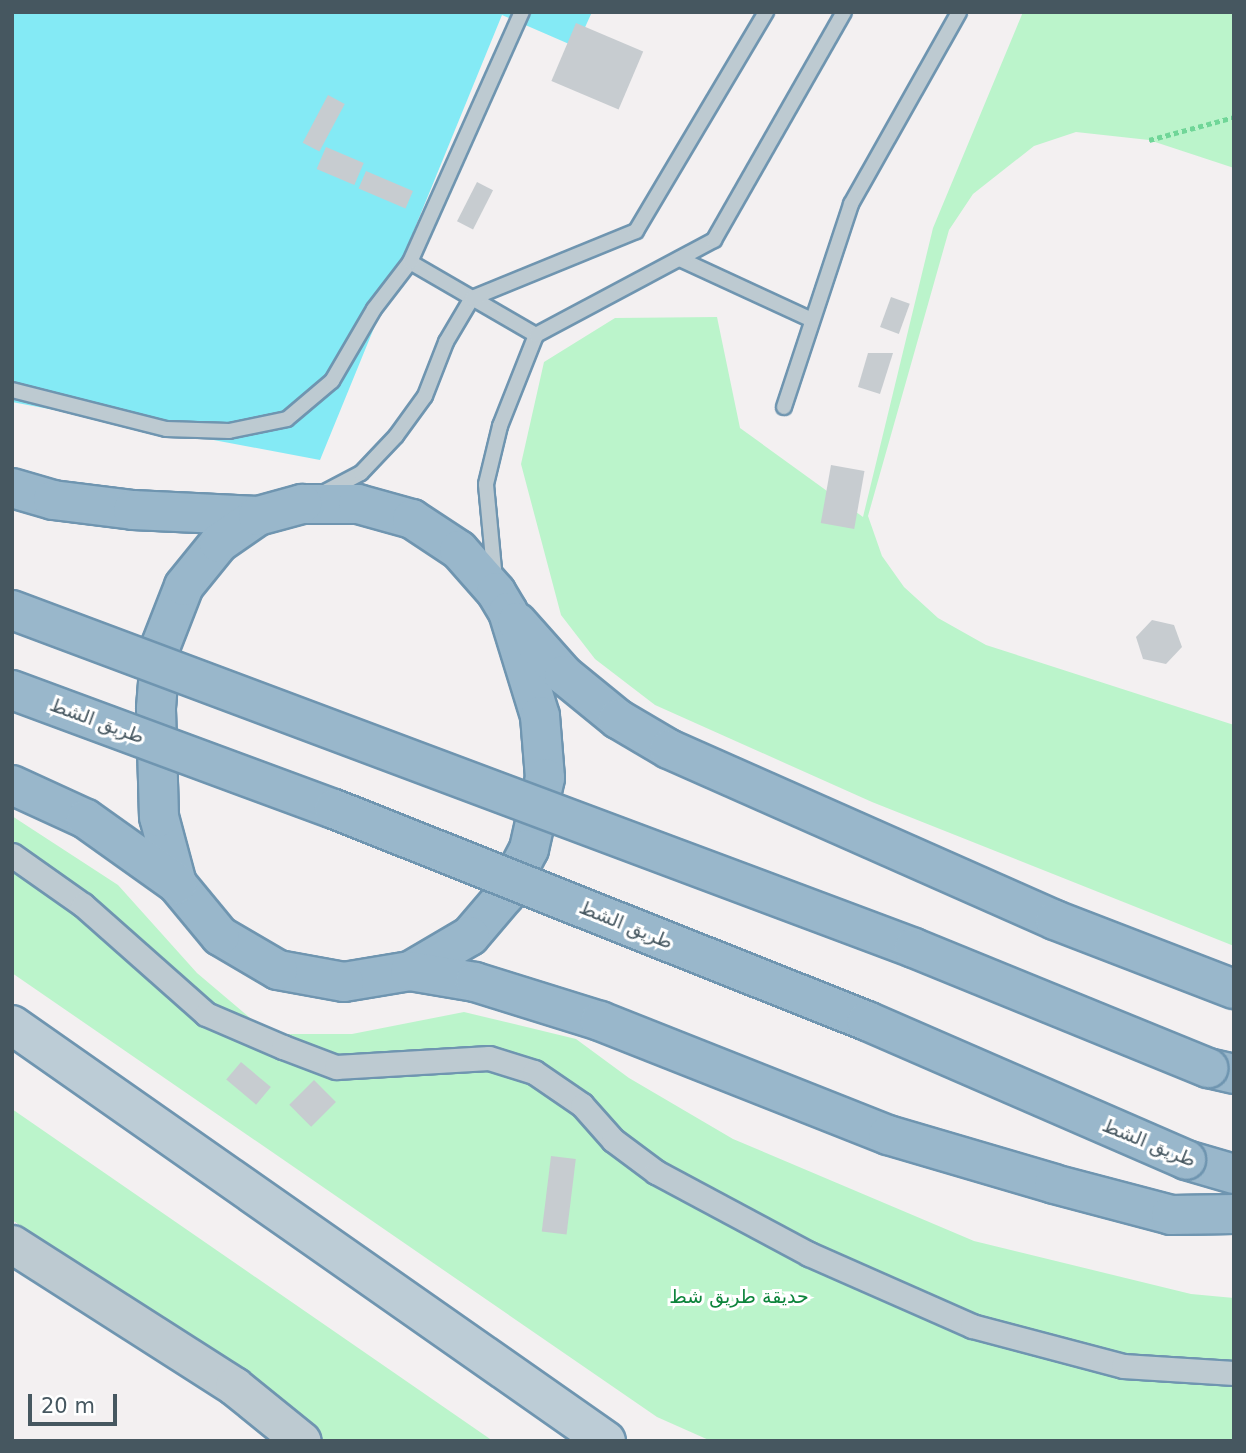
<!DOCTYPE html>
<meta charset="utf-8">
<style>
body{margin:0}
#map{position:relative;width:1246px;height:1453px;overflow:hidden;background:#f3f0f1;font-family:"DejaVu Sans","Noto Naskh Arabic",sans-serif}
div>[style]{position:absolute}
.green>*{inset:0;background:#bbf4cb}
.water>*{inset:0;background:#84eaf5}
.building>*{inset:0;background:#c7ccd0;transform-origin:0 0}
.path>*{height:4.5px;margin-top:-2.25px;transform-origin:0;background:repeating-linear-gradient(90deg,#70d698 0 5px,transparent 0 8.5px)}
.roads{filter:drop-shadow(2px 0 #6f95b0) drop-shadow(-2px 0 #6f95b0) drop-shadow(0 2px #6f95b0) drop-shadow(0 -2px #6f95b0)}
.service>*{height:14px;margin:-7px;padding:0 7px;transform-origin:7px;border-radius:7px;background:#bdcad1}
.pedestrian>*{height:23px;margin:-11.5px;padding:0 11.5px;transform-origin:11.5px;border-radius:11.5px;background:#bdcad1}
.tertiary>*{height:37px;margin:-18.5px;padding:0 18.5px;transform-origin:18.5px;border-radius:18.5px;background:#bdcad1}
.secondary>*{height:38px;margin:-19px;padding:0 19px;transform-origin:19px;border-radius:19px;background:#bcccd6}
.trunk>*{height:38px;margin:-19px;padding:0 19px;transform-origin:19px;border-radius:19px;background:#99b7cb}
.bridges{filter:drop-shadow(2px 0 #6f95b0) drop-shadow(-2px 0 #6f95b0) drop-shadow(0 2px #6f95b0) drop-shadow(0 -2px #6f95b0)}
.trunk-bridge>*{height:38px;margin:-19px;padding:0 19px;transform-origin:19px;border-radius:19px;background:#99b7cb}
span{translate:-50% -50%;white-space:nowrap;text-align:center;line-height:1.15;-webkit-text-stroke:6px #fff;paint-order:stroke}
.street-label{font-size:19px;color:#465760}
.park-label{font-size:19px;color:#0e843c}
.frame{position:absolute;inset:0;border:14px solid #465760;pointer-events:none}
.scale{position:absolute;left:28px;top:1394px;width:89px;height:32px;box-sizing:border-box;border:4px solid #465760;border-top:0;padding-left:9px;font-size:21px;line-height:24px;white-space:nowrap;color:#465760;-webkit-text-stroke:5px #fff;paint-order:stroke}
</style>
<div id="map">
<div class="green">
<div style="clip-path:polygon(1023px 12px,1234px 12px,1234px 168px,1149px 140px,1076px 132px,1034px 146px,973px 194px,949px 230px,868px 516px,882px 556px,904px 587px,938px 618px,986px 645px,1234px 725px,1234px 946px,872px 802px,655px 705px,595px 659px,561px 615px,521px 464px,544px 362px,615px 318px,717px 317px,740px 428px,863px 517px,933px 228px)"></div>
<div style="clip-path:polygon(12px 816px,118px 885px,197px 973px,269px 1034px,352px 1034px,464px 1012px,576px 1039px,629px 1078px,733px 1139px,974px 1241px,1191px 1294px,1234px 1298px,1234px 1441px,711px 1441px,657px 1417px,12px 973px)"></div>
<div style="clip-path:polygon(12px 1109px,493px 1441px,316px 1441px,115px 1289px,12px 1220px)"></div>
</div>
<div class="water">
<div style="clip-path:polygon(12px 12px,592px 12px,576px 47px,502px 15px,320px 460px,12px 402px)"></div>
</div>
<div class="building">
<div style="left:576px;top:23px;width:73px;height:63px;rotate:23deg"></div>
<div style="left:328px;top:95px;width:19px;height:54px;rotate:28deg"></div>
<div style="left:326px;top:147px;width:41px;height:24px;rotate:23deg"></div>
<div style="left:366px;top:171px;width:51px;height:19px;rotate:23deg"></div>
<div style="left:477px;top:182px;width:18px;height:44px;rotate:27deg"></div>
<div style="left:891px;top:297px;width:20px;height:32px;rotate:20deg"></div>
<div style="clip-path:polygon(868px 353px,893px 353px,880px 394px,858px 387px)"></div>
<div style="left:831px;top:465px;width:34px;height:59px;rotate:10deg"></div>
<div style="clip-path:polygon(1152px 620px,1174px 625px,1182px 647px,1166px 664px,1143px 659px,1136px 637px)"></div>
<div style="left:241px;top:1062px;width:39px;height:23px;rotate:40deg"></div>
<div style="left:314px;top:1080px;width:31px;height:35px;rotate:45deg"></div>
<div style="left:551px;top:1156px;width:25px;height:76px;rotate:7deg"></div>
</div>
<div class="path">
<div style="left:1149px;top:140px;width:88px;rotate:-15.1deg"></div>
</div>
<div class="roads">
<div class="service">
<div style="left:680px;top:259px;width:145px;rotate:24.8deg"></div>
<div style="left:410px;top:262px;width:146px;rotate:30.1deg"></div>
<div style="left:12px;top:390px;width:159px;rotate:14.2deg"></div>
<div style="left:166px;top:429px;width:63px;rotate:1.8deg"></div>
<div style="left:229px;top:431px;width:59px;rotate:-11.7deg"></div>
<div style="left:287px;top:419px;width:59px;rotate:-40.2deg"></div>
<div style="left:332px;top:381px;width:83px;rotate:-59.7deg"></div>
<div style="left:374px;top:309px;width:59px;rotate:-52.5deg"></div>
<div style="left:410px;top:262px;width:274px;rotate:-65.9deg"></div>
<div style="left:784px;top:407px;width:214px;rotate:-71.7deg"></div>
<div style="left:851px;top:204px;width:220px;rotate:-60.6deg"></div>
<div style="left:323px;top:493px;width:43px;rotate:-27.8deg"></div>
<div style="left:361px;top:473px;width:51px;rotate:-46.6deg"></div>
<div style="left:396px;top:436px;width:49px;rotate:-54.1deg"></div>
<div style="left:425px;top:396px;width:58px;rotate:-68.7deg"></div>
<div style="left:446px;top:342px;width:51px;rotate:-59.4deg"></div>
<div style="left:472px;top:298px;width:177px;rotate:-22.2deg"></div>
<div style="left:636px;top:231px;width:255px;rotate:-59.3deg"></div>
<div style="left:495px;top:580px;width:96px;rotate:-95.4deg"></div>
<div style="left:486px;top:484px;width:60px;rotate:-76.4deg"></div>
<div style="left:500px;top:426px;width:98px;rotate:-68.4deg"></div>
<div style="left:536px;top:335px;width:202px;rotate:-28.1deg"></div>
<div style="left:714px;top:240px;width:262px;rotate:-60.3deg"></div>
</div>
<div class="pedestrian">
<div style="left:12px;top:855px;width:87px;rotate:35.2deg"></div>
<div style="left:83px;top:905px;width:164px;rotate:41.5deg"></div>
<div style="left:206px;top:1014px;width:84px;rotate:23.2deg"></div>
<div style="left:283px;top:1047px;width:57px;rotate:20.7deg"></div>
<div style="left:336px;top:1067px;width:153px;rotate:-3.4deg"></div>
<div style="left:489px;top:1058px;width:47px;rotate:17.3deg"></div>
<div style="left:534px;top:1072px;width:58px;rotate:34.5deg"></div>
<div style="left:582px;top:1105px;width:47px;rotate:48.5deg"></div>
<div style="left:613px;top:1140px;width:54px;rotate:36.7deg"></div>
<div style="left:656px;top:1172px;width:174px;rotate:28.2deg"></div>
<div style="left:809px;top:1254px;width:178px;rotate:23.8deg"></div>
<div style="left:972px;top:1326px;width:156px;rotate:14.8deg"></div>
<div style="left:1123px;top:1366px;width:111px;rotate:3.6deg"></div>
</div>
<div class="tertiary">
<div style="left:12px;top:1244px;width:264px;rotate:32.6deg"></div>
<div style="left:234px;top:1386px;width:87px;rotate:39deg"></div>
</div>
<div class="secondary">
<div style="left:12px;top:1025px;width:725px;rotate:35deg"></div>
</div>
<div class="trunk">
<div style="left:12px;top:488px;width:43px;rotate:16.3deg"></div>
<div style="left:53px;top:500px;width:81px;rotate:7.1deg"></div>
<div style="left:133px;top:510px;width:125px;rotate:2.7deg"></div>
<div style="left:302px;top:504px;width:56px"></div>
<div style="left:358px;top:504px;width:56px;rotate:15.5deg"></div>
<div style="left:412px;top:519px;width:56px;rotate:33.4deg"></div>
<div style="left:459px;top:550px;width:56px;rotate:48.6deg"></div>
<div style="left:496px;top:592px;width:23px;rotate:59deg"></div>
<div style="left:508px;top:612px;width:109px;rotate:72.9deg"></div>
<div style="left:540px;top:716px;width:62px;rotate:85.4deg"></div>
<div style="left:545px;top:778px;width:73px;rotate:102.7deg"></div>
<div style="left:529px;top:849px;width:52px;rotate:117.6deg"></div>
<div style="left:505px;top:895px;width:54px;rotate:130.5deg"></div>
<div style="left:470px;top:936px;width:69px;rotate:149.7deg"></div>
<div style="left:410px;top:971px;width:67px;rotate:170.5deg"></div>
<div style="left:344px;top:982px;width:67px;rotate:-169.7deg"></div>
<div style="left:278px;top:970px;width:67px;rotate:-149.6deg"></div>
<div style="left:220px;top:936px;width:67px;rotate:-129.6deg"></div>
<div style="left:177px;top:884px;width:69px;rotate:-105deg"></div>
<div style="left:159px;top:817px;width:109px;rotate:-91.6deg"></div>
<div style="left:156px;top:708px;width:63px;rotate:-85.5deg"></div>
<div style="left:161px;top:645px;width:63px;rotate:-68.7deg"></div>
<div style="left:184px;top:586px;width:55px;rotate:-50.9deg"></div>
<div style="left:219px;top:543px;width:47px;rotate:-34.7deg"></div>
<div style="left:258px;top:516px;width:46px;rotate:-15.3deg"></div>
<div style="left:517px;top:622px;width:71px;rotate:48.4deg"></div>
<div style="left:564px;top:675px;width:70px;rotate:39.2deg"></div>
<div style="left:618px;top:719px;width:59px;rotate:30.5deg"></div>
<div style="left:669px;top:749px;width:422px;rotate:23.9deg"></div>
<div style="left:1055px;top:920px;width:192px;rotate:21.1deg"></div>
<div style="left:12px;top:785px;width:81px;rotate:24.7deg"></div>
<div style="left:86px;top:819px;width:112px;rotate:35.5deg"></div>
<div style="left:410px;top:971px;width:66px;rotate:9.6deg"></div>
<div style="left:475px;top:982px;width:131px;rotate:17.3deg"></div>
<div style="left:600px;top:1021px;width:310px;rotate:21.6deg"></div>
<div style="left:888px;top:1135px;width:173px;rotate:16.4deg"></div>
<div style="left:1054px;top:1184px;width:121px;rotate:14.8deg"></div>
<div style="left:1171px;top:1215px;width:63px;rotate:-0.9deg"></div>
<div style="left:1208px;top:1068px;width:27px;rotate:13deg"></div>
<div style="left:1186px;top:1160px;width:50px;rotate:16.3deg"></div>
</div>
</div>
<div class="bridges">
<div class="trunk-bridge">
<div style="left:12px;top:610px;width:963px;rotate:20.54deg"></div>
<div style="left:914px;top:948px;width:318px;rotate:22.2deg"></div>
<div style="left:12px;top:690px;width:343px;rotate:20.3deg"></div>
<div style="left:334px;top:809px;width:574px;rotate:21.69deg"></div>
<div style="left:867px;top:1021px;width:348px;rotate:23.5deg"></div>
</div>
</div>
<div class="street-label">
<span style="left:97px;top:721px;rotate:20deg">طريق الشط</span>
<span style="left:626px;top:925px;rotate:22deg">طريق الشط</span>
<span style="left:1149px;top:1143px;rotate:22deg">طريق الشط</span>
</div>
<div class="park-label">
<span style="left:739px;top:1297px">حديقة طريق شط</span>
</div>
<div class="frame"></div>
<div class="scale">20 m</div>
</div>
